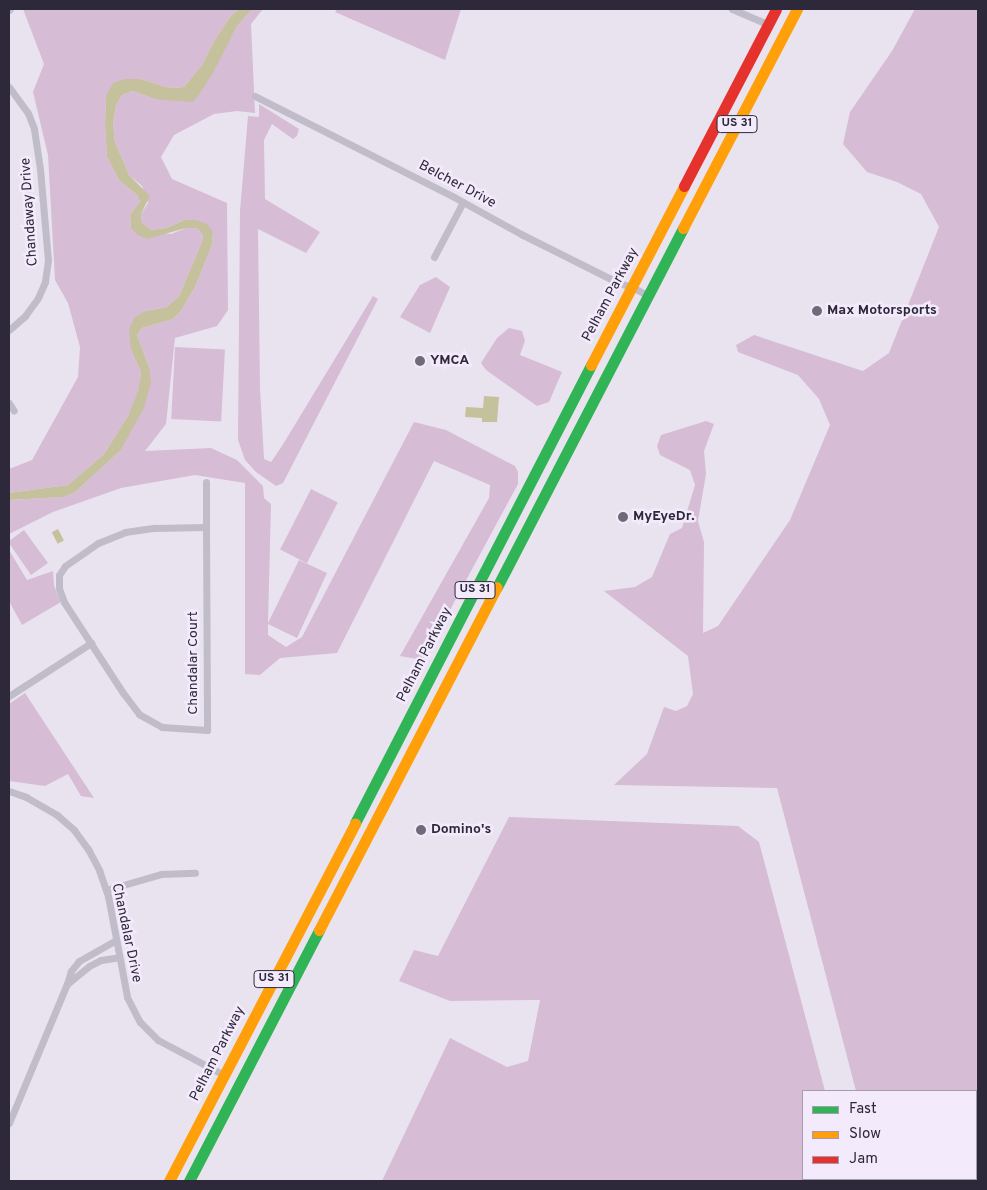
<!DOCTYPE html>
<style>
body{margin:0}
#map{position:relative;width:987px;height:1190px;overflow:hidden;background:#e9e3f0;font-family:Overpass,sans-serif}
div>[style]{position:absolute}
.green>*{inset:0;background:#d6bcd4;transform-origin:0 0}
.water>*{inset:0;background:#c5c19d;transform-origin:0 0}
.street>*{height:7px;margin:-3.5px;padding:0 3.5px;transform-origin:3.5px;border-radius:3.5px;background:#c1bcc9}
.fast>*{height:11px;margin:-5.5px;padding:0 5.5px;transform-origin:5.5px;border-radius:5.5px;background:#30b455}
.slow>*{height:11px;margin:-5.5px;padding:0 5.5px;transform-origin:5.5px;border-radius:5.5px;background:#ff9f0a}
.jam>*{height:11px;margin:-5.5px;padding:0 5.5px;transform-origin:5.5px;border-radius:5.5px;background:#e5322d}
.dots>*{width:14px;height:14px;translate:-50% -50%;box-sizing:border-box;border:2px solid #f3ebfc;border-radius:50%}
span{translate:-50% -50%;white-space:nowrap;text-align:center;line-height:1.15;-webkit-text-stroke:5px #f3ebfc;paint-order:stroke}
.shield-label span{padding:1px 4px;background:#f3ebfc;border:1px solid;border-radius:4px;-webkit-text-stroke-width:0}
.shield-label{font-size:12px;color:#2d293b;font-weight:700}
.street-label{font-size:14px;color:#2d293b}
.poi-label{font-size:14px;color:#2d293b;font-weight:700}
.left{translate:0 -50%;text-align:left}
.frame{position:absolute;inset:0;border:10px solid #2d293b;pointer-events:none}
.legend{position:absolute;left:802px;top:1090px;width:175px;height:90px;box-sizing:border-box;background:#f3ebfc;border:1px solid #a49daf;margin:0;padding:6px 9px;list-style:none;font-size:15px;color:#2d293b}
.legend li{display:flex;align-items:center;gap:10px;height:25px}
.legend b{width:25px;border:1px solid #a49daf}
</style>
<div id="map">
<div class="green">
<div style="clip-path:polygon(23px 9px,239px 9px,230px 17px,214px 41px,202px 65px,184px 87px,170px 88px,140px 79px,106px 96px,105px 126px,107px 157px,119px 180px,137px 195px,140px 202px,130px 215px,131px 228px,171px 234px,186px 228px,197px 228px,203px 235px,202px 242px,179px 296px,167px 307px,146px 311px,131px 350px,141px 372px,138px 392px,128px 416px,104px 454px,68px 485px,9px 493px,9px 469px,32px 460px,78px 377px,80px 347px,68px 303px,55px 280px,48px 155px,33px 92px,44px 64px)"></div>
<div style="clip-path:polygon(252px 9px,263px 9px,251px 24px,255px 113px,237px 111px,214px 114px,174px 135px,161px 157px,172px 179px,227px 203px,228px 310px,217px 326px,175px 338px,166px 424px,145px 451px,211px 448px,237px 460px,263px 486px,264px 498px,271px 504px,268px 623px,299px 560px,327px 573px,297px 638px,268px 624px,268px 635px,286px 647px,302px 637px,414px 422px,446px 430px,515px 466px,518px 472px,518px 484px,423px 660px,400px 656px,489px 498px,490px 485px,434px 461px,337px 653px,280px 658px,260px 675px,245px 674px,245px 483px,195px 475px,121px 488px,53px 512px,9px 534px,9px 500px,63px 497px,74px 493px,120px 451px,149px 367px,137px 335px,142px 328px,173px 319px,181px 311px,195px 287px,212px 245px,213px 232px,184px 220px,167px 228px,151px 230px,142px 223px,141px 214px,148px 203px,142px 186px,129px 175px,115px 142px,113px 123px,116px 105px,122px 95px,133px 91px,155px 99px,200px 94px,237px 26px)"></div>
<div style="clip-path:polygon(337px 9px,461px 9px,445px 60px,335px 12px)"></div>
<div style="clip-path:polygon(915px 9px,978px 9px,978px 1181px,880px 1181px,879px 1179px,976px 1179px,976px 1091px,856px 1091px,777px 788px,614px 785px,647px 754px,664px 707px,676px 711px,687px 706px,693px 694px,688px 656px,604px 591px,635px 587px,652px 577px,670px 534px,682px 528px,695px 485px,690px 470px,660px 455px,657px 446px,661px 435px,706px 421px,714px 424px,704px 451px,706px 474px,698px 521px,704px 542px,703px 633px,718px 626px,790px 520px,830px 425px,819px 399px,798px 375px,738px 352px,736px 345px,754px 335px,863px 371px,889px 353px,939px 227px,921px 194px,897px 182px,867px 172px,843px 144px,850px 112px,892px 51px)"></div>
<div style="clip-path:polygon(259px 104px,299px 129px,297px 136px,293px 139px,272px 124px,264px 140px,265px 199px,320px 232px,306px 253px,258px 229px,260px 388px,264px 459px,271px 462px,282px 446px,373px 296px,378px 299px,283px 483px,276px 486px,256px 472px,245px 460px,238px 440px,240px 211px,248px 116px,259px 117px)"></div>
<div style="clip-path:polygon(436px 277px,450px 287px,430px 333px,400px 317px,420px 285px)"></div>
<div style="clip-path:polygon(509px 328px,522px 331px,525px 341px,520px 355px,562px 372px,549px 402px,537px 406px,486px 370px,481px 363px,497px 338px)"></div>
<div style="left:175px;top:347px;width:50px;height:72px;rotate:3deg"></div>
<div style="left:311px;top:489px;width:30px;height:68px;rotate:27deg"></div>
<div style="clip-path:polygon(24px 530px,48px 563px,31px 575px,9px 543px,9px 541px)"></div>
<div style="clip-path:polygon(9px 550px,27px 580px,53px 571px,54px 586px,61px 602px,22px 625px,9px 601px)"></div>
<div style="clip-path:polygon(25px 693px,94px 798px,81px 796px,68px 774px,45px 786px,9px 781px,9px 704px)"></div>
<div style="clip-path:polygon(509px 817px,738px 826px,759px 842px,825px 1091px,803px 1091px,803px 1179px,849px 1179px,849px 1181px,382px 1181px,450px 1038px,507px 1067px,528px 1061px,540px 1000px,450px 1001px,399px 981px,414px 950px,438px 956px)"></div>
</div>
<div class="water">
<div style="clip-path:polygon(239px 9px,252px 9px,237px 26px,214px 71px,200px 94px,192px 102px,155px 99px,133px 91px,122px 95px,116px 105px,113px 123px,115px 142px,129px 175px,150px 196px,141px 214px,142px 223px,151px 230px,167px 228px,184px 220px,196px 220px,207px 224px,213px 232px,212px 245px,195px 287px,181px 311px,173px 319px,142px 328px,137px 335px,149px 367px,151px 383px,144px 408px,120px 451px,74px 493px,63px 497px,9px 500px,9px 493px,68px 485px,104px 454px,128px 416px,138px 391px,141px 372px,131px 350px,129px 329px,135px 317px,146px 311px,167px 307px,179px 296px,202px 242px,203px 235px,197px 228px,186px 228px,147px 239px,138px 235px,131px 228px,130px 215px,140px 202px,137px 195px,119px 180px,107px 157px,105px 126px,106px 96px,113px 83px,125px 79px,140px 79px,170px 88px,184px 87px,202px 65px,214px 41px,230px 17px)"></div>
<div style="clip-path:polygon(484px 396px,499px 397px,497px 422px,482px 422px,482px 418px,465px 417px,466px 407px,483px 408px)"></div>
<div style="left:58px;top:529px;width:13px;height:7px;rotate:63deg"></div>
</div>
<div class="street">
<div style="left:732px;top:9px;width:39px;rotate:23deg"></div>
<div style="left:9px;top:10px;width:1px;rotate:-45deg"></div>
<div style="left:9px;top:87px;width:32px;rotate:54deg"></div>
<div style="left:28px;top:113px;width:17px;rotate:69deg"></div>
<div style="left:34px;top:129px;width:40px;rotate:81.5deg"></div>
<div style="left:40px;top:169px;width:91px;rotate:85deg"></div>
<div style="left:48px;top:260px;width:22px;rotate:98deg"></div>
<div style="left:45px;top:282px;width:17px;rotate:114deg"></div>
<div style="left:38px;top:298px;width:22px;rotate:126deg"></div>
<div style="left:25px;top:316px;width:21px;rotate:139deg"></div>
<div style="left:255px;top:96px;width:223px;rotate:26.9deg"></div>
<div style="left:454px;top:197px;width:77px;rotate:28.9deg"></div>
<div style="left:521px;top:234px;width:110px;rotate:26.6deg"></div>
<div style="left:619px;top:283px;width:14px;rotate:17deg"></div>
<div style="left:632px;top:287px;width:19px;rotate:28deg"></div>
<div style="left:434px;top:257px;width:62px;rotate:-62.2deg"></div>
<div style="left:9px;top:403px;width:9px;rotate:58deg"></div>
<div style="left:206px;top:527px;width:203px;rotate:89.7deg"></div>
<div style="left:207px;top:730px;width:45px;rotate:-176.2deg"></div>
<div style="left:162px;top:727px;width:26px;rotate:-151deg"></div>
<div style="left:139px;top:714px;width:26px;rotate:-127deg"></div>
<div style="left:123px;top:693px;width:108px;rotate:-123deg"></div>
<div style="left:64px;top:602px;width:15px;rotate:-110deg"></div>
<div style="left:59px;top:588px;width:13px;rotate:-90deg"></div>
<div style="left:59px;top:575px;width:11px;rotate:-56deg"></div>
<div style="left:65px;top:566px;width:40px;rotate:-34.9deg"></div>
<div style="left:98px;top:543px;width:29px;rotate:-22deg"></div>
<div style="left:125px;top:532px;width:30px;rotate:-8deg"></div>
<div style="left:155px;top:528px;width:51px;rotate:-1.1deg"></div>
<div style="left:206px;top:527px;width:45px;rotate:-90deg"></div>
<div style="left:9px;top:696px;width:98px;rotate:-32.9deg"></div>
<div style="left:9px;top:791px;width:18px;rotate:19deg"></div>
<div style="left:26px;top:797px;width:36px;rotate:30deg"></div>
<div style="left:57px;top:815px;width:23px;rotate:41deg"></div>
<div style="left:74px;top:830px;width:24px;rotate:54deg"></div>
<div style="left:88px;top:849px;width:24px;rotate:62deg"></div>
<div style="left:99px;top:870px;width:28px;rotate:71deg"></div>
<div style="left:108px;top:896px;width:103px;rotate:79.3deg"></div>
<div style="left:127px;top:997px;width:28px;rotate:63deg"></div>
<div style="left:140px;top:1022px;width:25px;rotate:45deg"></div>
<div style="left:158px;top:1040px;width:75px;rotate:27.9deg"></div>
<div style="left:106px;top:890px;width:57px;rotate:-16.2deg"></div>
<div style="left:161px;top:874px;width:34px;rotate:-2deg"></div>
<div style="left:116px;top:940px;width:43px;rotate:150.4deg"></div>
<div style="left:79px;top:961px;width:13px;rotate:129deg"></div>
<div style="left:71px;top:971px;width:14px;rotate:107deg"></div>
<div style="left:67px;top:984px;width:28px;rotate:-39deg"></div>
<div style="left:89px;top:966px;width:13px;rotate:-27deg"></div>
<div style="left:101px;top:960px;width:18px;rotate:-9deg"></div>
<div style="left:9px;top:1123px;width:151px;rotate:-67.4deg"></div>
</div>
<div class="fast">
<div style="left:497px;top:587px;width:404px;rotate:-62.6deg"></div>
<div style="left:355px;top:823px;width:515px;rotate:-62.74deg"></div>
<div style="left:189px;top:1181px;width:283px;rotate:-62.6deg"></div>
</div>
<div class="slow">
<div style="left:683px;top:228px;width:247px;rotate:-62.5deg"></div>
<div style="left:591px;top:365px;width:202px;rotate:-62.5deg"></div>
<div style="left:319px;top:930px;width:386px;rotate:-62.6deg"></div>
<div style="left:169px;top:1181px;width:403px;rotate:-62.5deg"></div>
</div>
<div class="jam">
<div style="left:684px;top:186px;width:199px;rotate:-62.5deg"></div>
</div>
<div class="dots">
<div style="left:817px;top:311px;background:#6f6a7a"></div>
<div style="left:420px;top:361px;background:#6f6a7a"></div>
<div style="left:623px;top:517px;background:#6f6a7a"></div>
<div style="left:421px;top:830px;background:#6f6a7a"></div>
</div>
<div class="shield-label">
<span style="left:737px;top:124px">US 31</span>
<span style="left:475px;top:590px">US 31</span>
<span style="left:274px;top:979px">US 31</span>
</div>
<div class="street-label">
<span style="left:457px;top:185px;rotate:28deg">Belcher Drive</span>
<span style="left:30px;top:212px;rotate:-94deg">Chandaway Drive</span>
<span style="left:611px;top:295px;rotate:-62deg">Pelham Parkway</span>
<span style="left:425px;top:655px;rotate:-63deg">Pelham Parkway</span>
<span style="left:194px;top:663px;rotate:-90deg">Chandalar Court</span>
<span style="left:126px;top:933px;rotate:78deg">Chandalar Drive</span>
<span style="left:218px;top:1054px;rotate:-63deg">Pelham Parkway</span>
</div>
<div class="poi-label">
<span class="left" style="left:827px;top:311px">Max Motorsports</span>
<span class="left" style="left:430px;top:361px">YMCA</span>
<span class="left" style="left:633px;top:517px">MyEyeDr.</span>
<span class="left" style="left:431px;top:830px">Domino's</span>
</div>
<div class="frame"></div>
<ul class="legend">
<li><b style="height:6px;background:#30b455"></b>Fast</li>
<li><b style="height:6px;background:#ff9f0a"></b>Slow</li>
<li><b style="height:6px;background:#e5322d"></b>Jam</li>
</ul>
</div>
